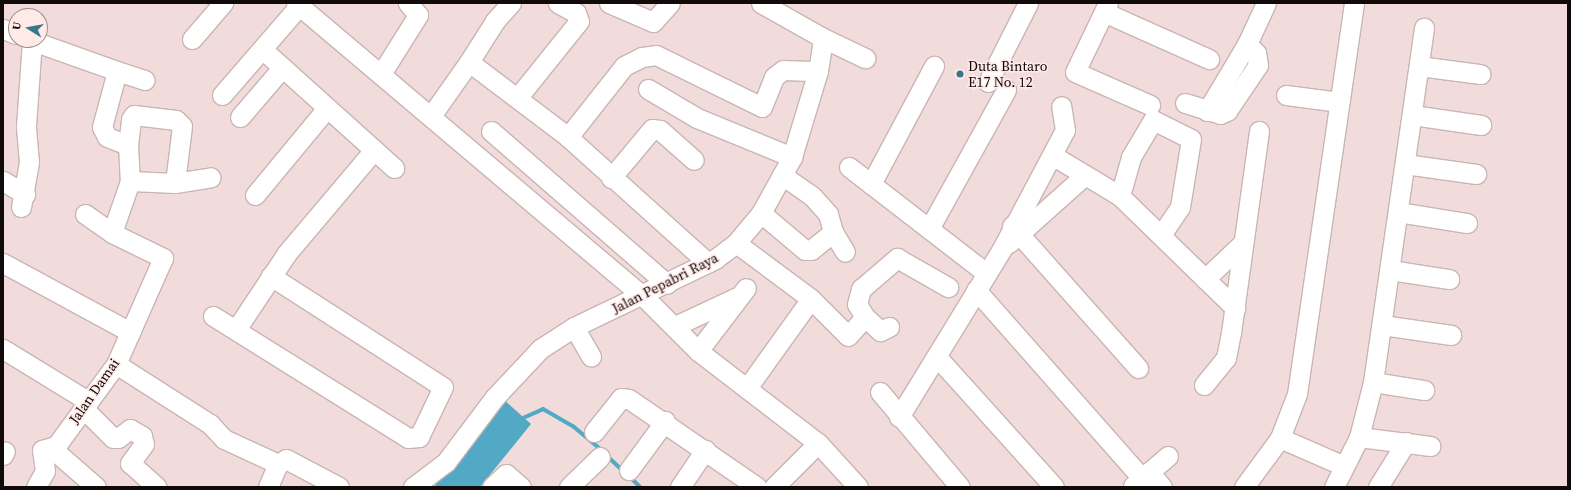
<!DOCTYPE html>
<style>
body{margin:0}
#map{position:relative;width:1571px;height:490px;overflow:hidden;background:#f1dcdb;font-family:"Source Serif 4",serif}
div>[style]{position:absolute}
.water>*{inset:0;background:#52a9c6}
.stream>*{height:4px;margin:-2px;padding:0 2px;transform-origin:2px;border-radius:2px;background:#52a9c6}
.roads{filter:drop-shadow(1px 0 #c9b5b3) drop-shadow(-1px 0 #c9b5b3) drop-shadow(0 1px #c9b5b3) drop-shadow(0 -1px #c9b5b3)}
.minor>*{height:19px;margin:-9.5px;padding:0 9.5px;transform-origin:9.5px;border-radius:9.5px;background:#fff}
.dots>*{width:11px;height:11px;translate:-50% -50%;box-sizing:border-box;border:2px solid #ffeae8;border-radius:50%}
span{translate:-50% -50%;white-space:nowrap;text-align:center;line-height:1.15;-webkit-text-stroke:3px #ffeae8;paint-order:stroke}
.poi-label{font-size:14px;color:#100a09}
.left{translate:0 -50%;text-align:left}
.street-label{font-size:14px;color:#100a09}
.frame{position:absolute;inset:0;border:4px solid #100a09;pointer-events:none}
.north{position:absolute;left:8px;top:8px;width:40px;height:40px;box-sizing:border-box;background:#ffeae8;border:1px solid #9f908f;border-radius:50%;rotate:281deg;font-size:11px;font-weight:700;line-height:16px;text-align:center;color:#100a09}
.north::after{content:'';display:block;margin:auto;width:14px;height:18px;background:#38768b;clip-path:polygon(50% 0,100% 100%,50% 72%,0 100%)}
</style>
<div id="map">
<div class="water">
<div style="clip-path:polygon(502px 398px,531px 424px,480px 487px,434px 487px)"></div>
</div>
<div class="stream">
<div style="left:523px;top:418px;width:22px;rotate:-24deg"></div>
<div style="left:543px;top:409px;width:36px;rotate:30deg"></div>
<div style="left:574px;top:427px;width:35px;rotate:40deg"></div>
<div style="left:606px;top:455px;width:23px;rotate:43deg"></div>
<div style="left:628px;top:475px;width:17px;rotate:45deg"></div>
</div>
<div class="roads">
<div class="minor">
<div style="left:296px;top:3px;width:453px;rotate:40.2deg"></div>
<div style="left:642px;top:295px;width:79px;rotate:45deg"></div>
<div style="left:698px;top:351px;width:151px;rotate:37.5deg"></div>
<div style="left:818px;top:443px;width:59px;rotate:47.7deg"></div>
<div style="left:511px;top:3px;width:24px;rotate:132deg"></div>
<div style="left:495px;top:21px;width:49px;rotate:122.4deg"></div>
<div style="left:469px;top:62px;width:124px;rotate:37.1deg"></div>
<div style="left:568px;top:137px;width:188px;rotate:42deg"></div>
<div style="left:609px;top:3px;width:48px;rotate:23.4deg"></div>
<div style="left:653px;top:22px;width:25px;rotate:-48deg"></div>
<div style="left:1108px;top:3px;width:76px;rotate:115.6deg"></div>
<div style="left:1075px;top:72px;width:82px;rotate:23.7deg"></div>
<div style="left:1106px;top:13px;width:113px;rotate:24.1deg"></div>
<div style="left:3px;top:29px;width:14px;rotate:21deg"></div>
<div style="left:823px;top:38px;width:47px;rotate:25.5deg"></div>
<div style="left:192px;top:39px;width:48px;rotate:-49.3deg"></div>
<div style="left:30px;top:40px;width:92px;rotate:19.6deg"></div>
<div style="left:117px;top:71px;width:58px;rotate:105deg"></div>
<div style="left:102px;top:127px;width:11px;rotate:63deg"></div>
<div style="left:107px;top:137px;width:22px;rotate:21deg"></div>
<div style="left:128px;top:145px;width:36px;rotate:87deg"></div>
<div style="left:130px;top:181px;width:55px;rotate:109.1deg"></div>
<div style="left:112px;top:233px;width:57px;rotate:26.1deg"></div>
<div style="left:163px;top:258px;width:116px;rotate:113.9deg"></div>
<div style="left:116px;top:364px;width:102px;rotate:126.2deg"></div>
<div style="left:56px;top:446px;width:7px;rotate:82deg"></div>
<div style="left:57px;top:453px;width:52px;rotate:41.1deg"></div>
<div style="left:262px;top:49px;width:178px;rotate:42deg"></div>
<div style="left:1419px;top:66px;width:62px;rotate:7.5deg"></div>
<div style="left:117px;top:71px;width:29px;rotate:18deg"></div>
<div style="left:381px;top:74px;width:70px;rotate:-57.9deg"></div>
<div style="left:418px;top:15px;width:16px;rotate:-130deg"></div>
<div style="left:988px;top:82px;width:89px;rotate:-63.1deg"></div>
<div style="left:648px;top:89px;width:57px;rotate:30.6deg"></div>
<div style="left:697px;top:118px;width:103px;rotate:22.3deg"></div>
<div style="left:222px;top:95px;width:118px;rotate:-49.1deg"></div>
<div style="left:1286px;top:95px;width:54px;rotate:7.4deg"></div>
<div style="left:518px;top:97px;width:97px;rotate:-51.2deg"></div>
<div style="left:579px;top:21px;width:9px;rotate:-111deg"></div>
<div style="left:576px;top:13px;width:21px;rotate:-151deg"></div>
<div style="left:1185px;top:103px;width:37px;rotate:17deg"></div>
<div style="left:1220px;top:114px;width:8px;rotate:-23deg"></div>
<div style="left:1227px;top:111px;width:55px;rotate:-56deg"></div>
<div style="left:1258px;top:65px;width:12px;rotate:-99deg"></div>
<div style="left:1256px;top:53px;width:13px;rotate:-135deg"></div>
<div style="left:1207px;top:111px;width:78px;rotate:-59.2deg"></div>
<div style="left:1247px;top:44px;width:45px;rotate:-65.1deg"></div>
<div style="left:1412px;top:115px;width:70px;rotate:8.2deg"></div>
<div style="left:431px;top:116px;width:66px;rotate:-54.9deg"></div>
<div style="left:240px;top:117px;width:65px;rotate:-49.4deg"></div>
<div style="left:491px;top:131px;width:233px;rotate:41deg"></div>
<div style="left:568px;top:137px;width:90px;rotate:-51.7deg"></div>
<div style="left:624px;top:66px;width:20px;rotate:-27deg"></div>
<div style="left:642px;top:57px;width:14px;rotate:-8deg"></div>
<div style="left:656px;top:55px;width:118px;rotate:26.1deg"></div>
<div style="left:762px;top:107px;width:32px;rotate:-68deg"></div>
<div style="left:774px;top:77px;width:11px;rotate:-38deg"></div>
<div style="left:783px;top:70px;width:35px;rotate:2deg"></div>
<div style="left:128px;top:145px;width:26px;rotate:-83deg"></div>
<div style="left:131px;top:119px;width:5px;rotate:-53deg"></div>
<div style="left:134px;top:115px;width:42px;rotate:6.8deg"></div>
<div style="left:176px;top:120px;width:8px;rotate:45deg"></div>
<div style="left:182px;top:126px;width:57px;rotate:97deg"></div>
<div style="left:175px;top:183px;width:36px;rotate:-9deg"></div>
<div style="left:1052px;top:155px;width:79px;rotate:31.1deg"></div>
<div style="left:1120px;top:196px;width:161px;rotate:44.2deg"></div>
<div style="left:1405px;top:164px;width:72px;rotate:8deg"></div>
<div style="left:849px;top:167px;width:173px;rotate:37.7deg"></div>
<div style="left:782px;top:175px;width:37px;rotate:35deg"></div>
<div style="left:812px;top:196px;width:24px;rotate:48deg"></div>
<div style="left:828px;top:214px;width:19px;rotate:74deg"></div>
<div style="left:833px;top:232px;width:23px;rotate:59deg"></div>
<div style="left:611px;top:178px;width:64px;rotate:-50.1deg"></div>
<div style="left:652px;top:129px;width:8px;rotate:7deg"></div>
<div style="left:660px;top:130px;width:45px;rotate:41.4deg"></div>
<div style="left:3px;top:181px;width:26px;rotate:31deg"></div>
<div style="left:130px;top:181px;width:45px;rotate:2.5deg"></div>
<div style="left:871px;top:184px;width:134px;rotate:-61.9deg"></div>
<div style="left:255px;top:195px;width:113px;rotate:-50.4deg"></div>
<div style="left:1120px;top:196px;width:41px;rotate:-74.2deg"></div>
<div style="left:1131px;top:157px;width:43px;rotate:-59.3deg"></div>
<div style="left:1153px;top:120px;width:42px;rotate:26.6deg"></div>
<div style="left:1191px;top:139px;width:69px;rotate:99.2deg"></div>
<div style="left:1180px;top:207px;width:32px;rotate:124deg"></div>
<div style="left:21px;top:207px;width:46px;rotate:-79.9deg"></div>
<div style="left:29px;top:162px;width:36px;rotate:-95deg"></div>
<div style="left:26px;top:126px;width:85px;rotate:-86deg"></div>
<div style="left:1398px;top:212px;width:70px;rotate:9.1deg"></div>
<div style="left:761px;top:213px;width:57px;rotate:40.1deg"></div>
<div style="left:805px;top:250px;width:6px"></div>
<div style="left:811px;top:250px;width:28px;rotate:-39deg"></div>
<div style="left:85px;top:214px;width:33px;rotate:35deg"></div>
<div style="left:1012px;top:226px;width:190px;rotate:48.4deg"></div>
<div style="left:929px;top:229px;width:159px;rotate:-61deg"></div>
<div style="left:736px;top:243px;width:94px;rotate:36.7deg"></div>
<div style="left:811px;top:299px;width:52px;rotate:45deg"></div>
<div style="left:848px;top:336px;width:25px;rotate:-48deg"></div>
<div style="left:865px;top:317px;width:15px;rotate:-122deg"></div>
<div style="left:857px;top:304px;width:16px;rotate:-75deg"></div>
<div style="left:861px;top:289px;width:48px;rotate:-40.7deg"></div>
<div style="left:897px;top:258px;width:59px;rotate:29.6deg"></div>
<div style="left:1009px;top:243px;width:102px;rotate:-41.8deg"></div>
<div style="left:3px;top:263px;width:145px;rotate:28.5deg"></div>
<div style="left:1390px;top:270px;width:60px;rotate:8.7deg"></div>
<div style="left:1205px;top:279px;width:52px;rotate:-43.5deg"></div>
<div style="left:976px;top:290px;width:251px;rotate:48.6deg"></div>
<div style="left:213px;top:316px;width:230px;rotate:32deg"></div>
<div style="left:408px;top:438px;width:11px;rotate:-5deg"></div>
<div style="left:419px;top:437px;width:55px;rotate:-64.4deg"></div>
<div style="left:443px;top:387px;width:205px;rotate:-147.2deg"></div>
<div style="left:865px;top:317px;width:21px;rotate:43deg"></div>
<div style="left:880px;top:331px;width:10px;rotate:-24deg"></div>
<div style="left:1382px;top:325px;width:70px;rotate:8.2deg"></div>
<div style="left:675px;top:326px;width:66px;rotate:-25deg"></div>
<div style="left:574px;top:327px;width:34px;rotate:60deg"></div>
<div style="left:237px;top:328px;width:90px;rotate:-56.3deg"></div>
<div style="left:287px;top:253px;width:135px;rotate:-49.8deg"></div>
<div style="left:3px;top:349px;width:100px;rotate:31.5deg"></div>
<div style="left:698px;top:351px;width:79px;rotate:-52.7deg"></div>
<div style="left:938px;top:358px;width:173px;rotate:48deg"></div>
<div style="left:116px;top:364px;width:112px;rotate:32.6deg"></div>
<div style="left:210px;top:424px;width:21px;rotate:47deg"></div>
<div style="left:224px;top:439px;width:60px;rotate:24.8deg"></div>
<div style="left:278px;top:464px;width:9px;rotate:-32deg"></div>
<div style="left:286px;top:459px;width:60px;rotate:27.8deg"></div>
<div style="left:1373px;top:382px;width:52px;rotate:8.9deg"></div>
<div style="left:1204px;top:385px;width:35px;rotate:-51deg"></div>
<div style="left:1226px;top:358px;width:25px;rotate:-79deg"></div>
<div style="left:1231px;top:333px;width:204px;rotate:-82.1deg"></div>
<div style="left:747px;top:388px;width:100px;rotate:-54.4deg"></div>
<div style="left:880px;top:392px;width:124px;rotate:49.9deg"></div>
<div style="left:83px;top:408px;width:42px;rotate:45deg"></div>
<div style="left:113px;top:438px;width:5px"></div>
<div style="left:118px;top:438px;width:15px;rotate:-37deg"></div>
<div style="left:130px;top:429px;width:14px;rotate:30deg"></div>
<div style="left:142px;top:436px;width:8px;rotate:76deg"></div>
<div style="left:144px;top:444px;width:24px;rotate:126deg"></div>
<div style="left:130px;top:463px;width:36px;rotate:42deg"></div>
<div style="left:899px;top:417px;width:199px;rotate:-58.5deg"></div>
<div style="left:1003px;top:247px;width:132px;rotate:-62.1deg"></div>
<div style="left:1065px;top:130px;width:24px;rotate:-99deg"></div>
<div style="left:594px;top:432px;width:43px;rotate:-51.5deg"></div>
<div style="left:621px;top:398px;width:8px;rotate:7deg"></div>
<div style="left:629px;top:399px;width:155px;rotate:34.5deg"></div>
<div style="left:1359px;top:437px;width:72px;rotate:7.2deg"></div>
<div style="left:1280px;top:438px;width:70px;rotate:23.6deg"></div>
<div style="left:3px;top:455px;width:4px;rotate:-63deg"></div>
<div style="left:629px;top:470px;width:61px;rotate:-53.7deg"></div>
<div style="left:1149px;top:472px;width:20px;rotate:49deg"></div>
<div style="left:1133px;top:486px;width:46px;rotate:-40.6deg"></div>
<div style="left:36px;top:487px;width:18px;rotate:-61deg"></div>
<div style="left:45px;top:471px;width:21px;rotate:-98deg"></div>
<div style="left:42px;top:450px;width:15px;rotate:-16deg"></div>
<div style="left:268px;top:487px;width:25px;rotate:-67deg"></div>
<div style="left:413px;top:487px;width:41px;rotate:-37.1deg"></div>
<div style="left:446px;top:462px;width:81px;rotate:-53deg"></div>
<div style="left:495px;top:397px;width:66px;rotate:-46.8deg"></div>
<div style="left:540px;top:349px;width:40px;rotate:-32.9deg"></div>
<div style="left:574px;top:327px;width:157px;rotate:-25.7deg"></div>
<div style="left:715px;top:259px;width:26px;rotate:-37deg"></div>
<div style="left:736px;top:243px;width:39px;rotate:-50deg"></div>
<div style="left:761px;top:213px;width:64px;rotate:-61deg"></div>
<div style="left:792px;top:157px;width:90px;rotate:-73.2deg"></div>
<div style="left:818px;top:71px;width:33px;rotate:-81deg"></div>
<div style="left:823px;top:38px;width:71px;rotate:-150.6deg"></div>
<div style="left:492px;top:487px;width:19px;rotate:-43deg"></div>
<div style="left:506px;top:474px;width:20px;rotate:41deg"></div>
<div style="left:569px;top:487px;width:43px;rotate:-44.1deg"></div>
<div style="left:680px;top:487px;width:45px;rotate:-56deg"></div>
<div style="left:774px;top:487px;width:62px;rotate:-45deg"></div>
<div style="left:1244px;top:487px;width:61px;rotate:-53.7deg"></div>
<div style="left:1280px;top:438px;width:47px;rotate:-68.9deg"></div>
<div style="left:1297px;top:394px;width:395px;rotate:-81.7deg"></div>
<div style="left:1334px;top:487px;width:56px;rotate:-63.4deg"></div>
<div style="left:1359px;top:437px;width:57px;rotate:-75.7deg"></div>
<div style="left:1373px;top:382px;width:358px;rotate:-81.8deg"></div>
<div style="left:1378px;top:487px;width:53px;rotate:-58.1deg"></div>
</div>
</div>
<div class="dots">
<div style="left:960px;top:74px;background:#38768b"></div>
</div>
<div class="poi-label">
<span class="left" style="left:968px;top:74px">Duta Bintaro<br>E17 No. 12</span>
</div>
<div class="street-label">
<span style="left:665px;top:283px;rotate:-27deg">Jalan Pepabri Raya</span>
<span style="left:94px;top:391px;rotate:-55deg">Jalan Damai</span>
</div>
<div class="frame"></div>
<div class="north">U</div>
</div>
